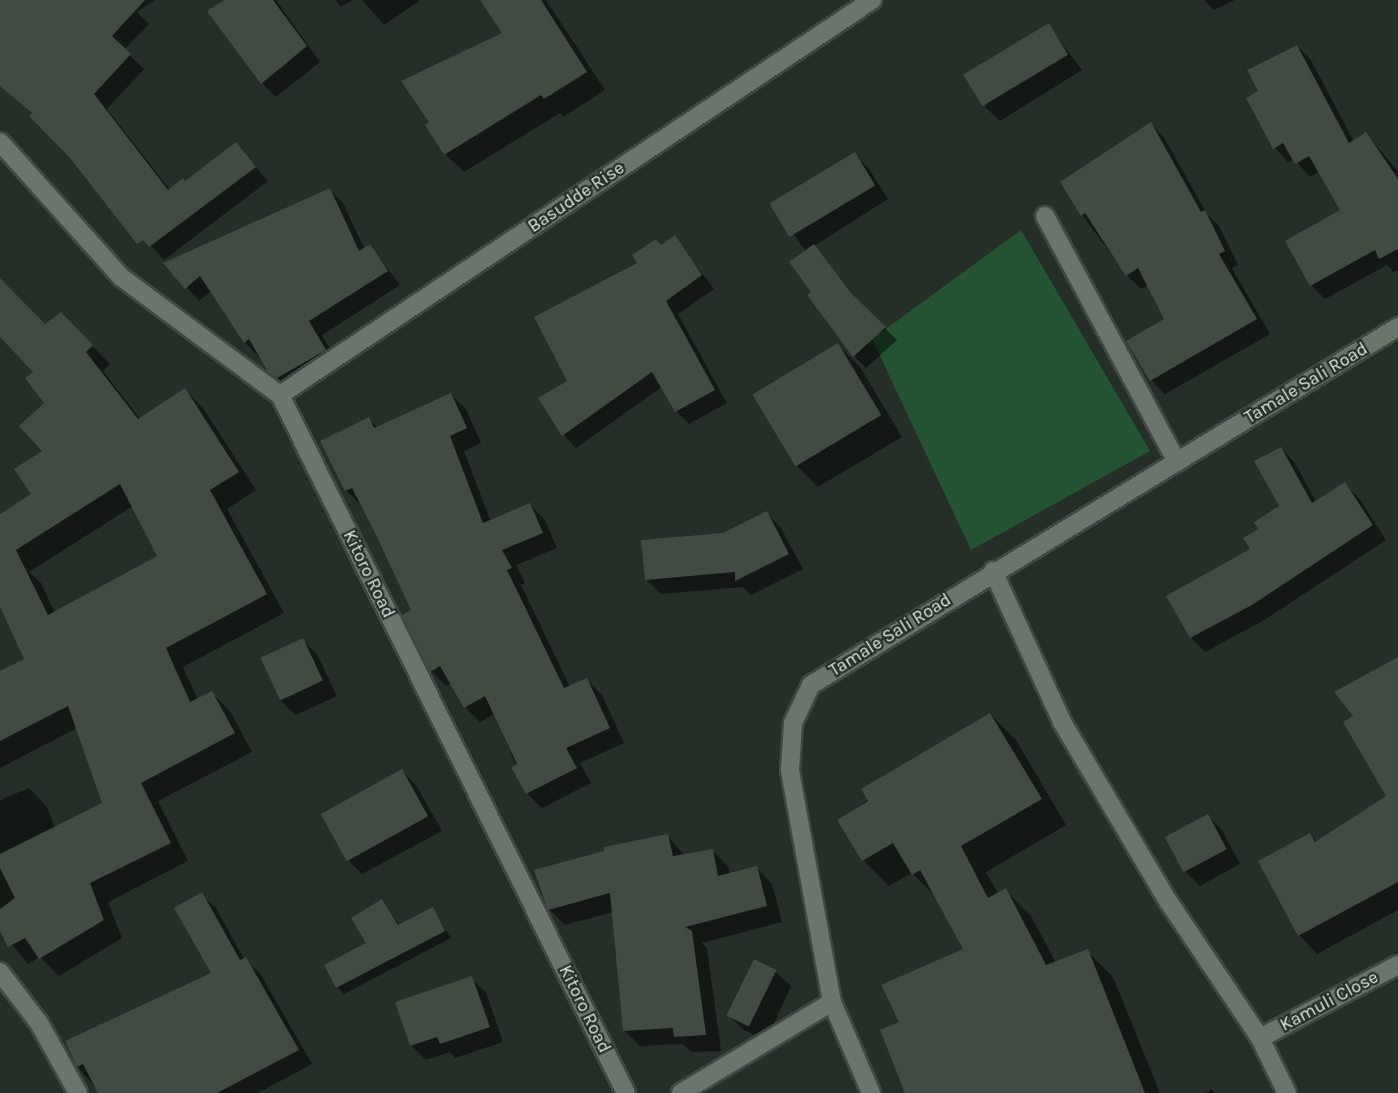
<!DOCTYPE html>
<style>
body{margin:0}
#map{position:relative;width:1398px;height:1093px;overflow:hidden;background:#252e27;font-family:Karla,sans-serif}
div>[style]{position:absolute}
.green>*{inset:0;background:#245431}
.shadow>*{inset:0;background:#0007}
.building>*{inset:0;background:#414b42;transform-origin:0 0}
.roads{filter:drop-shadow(2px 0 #414842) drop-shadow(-2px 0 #414842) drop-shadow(0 2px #414842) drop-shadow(0 -2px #414842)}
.street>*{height:18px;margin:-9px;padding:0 9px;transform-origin:9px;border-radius:9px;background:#6a756c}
span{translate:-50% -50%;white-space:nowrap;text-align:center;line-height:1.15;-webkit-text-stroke:4.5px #252e27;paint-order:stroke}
.street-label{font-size:18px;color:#e1e7e2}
</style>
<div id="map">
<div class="green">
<div style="clip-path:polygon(1021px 230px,1150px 451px,971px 550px,872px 339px)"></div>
</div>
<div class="shadow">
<div style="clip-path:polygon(0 0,155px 0,137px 12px,149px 24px,124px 50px,144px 69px,107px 109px,170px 190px,186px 183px,236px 144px,268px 181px,164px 260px,136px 229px,139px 226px,33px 114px,0 85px)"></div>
<div style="clip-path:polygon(227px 0,276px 0,320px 62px,276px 97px,262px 83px)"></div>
<div style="clip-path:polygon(335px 0,353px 0,341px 7px)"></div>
<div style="clip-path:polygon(362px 0,418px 0,419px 1px,384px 25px)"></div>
<div style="clip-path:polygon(482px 0,546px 0,605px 90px,563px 117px,560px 113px,464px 172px,445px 154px,504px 34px)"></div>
<div style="clip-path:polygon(1204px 0,1235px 0,1214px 10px)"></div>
<div style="clip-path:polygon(1048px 25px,1082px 70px,1000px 121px,985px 107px)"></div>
<div style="clip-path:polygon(1297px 46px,1311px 60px,1354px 142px,1366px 134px,1398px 171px,1398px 270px,1394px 272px,1387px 265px,1325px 299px,1311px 285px,1342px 211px,1320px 171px,1310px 177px,1294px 159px,1288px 162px,1275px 148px,1260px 92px)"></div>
<div style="clip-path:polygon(1151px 124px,1165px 139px,1207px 214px,1219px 226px,1238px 265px,1232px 268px,1270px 334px,1165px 394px,1151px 380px,1166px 320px,1148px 285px,1141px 289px,1127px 275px,1082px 215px)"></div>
<div style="clip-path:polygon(855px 154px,869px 169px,888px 199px,814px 246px,863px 307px,897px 340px,866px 368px,854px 356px,813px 292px,806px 251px,772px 206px)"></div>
<div style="clip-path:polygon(330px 190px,343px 203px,365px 250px,370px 246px,400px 285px,322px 335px,339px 364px,284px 385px,245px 342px,211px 291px,199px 301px,165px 264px)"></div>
<div style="clip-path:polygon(674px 237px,714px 289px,678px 314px,727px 403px,689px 424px,676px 411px,662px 387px,576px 448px,564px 435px,569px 381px,640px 263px)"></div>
<div style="clip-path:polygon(evenodd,0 279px,45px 326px,79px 333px,110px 364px,103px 371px,140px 419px,185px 390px,203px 408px,256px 490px,227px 509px,284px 613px,183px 667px,198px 700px,211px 692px,230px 711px,252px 752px,158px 801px,188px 861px,108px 902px,122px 938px,59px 976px,40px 957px,28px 964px,0 930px,0 800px,29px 788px,47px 807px,55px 828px,103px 804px,77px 728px,0 768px,0 673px,26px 659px,0 604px,0 515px,33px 495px,45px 451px,46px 404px,35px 372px,0 333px,0 279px,133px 506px,159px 557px,55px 613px,41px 583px,29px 572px,133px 506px)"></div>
<div style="clip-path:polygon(838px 345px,860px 367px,902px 437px,818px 487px,797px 466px)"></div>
<div style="clip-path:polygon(451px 394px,466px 409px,481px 443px,464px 451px,491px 522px,530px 505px,545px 520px,557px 548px,516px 565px,525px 583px,521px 585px,570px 687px,587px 680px,602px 695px,624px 743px,580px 763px,591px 783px,542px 808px,527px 793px,495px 714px,480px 722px,465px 707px,451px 683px,446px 686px,431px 671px,413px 611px,377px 534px,361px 505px,346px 490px,368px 419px,378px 428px)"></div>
<div style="clip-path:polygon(1281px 448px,1295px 463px,1316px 502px,1345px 484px,1359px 498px,1386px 540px,1266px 619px,1205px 652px,1191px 638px,1252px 549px,1260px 529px,1281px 507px)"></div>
<div style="clip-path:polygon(767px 513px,781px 528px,803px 569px,751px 595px,743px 587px,661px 594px,646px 579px)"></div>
<div style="clip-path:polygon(302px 640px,317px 654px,337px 696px,296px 715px,281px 701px)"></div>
<div style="clip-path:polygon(1398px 659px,1398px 910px,1317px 954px,1299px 935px,1310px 835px,1317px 842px,1390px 795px,1355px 717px)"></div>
<div style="clip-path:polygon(990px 714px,1016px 740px,1066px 825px,986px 872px,998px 894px,1005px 890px,1031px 916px,1056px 963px,1087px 951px,1113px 977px,1160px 1093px,907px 1093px,901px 1023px,965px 950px,937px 898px,912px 873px,889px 886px,863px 860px,839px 820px)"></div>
<div style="clip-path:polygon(402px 771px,416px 785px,442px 831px,362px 874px,347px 859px,322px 813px)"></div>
<div style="clip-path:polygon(1208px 816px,1222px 830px,1240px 864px,1200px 886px,1185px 871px)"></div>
<div style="clip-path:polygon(668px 836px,685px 856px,713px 851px,728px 866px,730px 874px,757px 868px,772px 884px,782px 922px,702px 943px,707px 948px,721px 1051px,691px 1052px,683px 1044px,640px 1046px,624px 1030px,613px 912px,565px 925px,549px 909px)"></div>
<div style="clip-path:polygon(201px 894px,216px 908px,244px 959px,260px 973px,312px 1064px,258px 1093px,100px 1093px,78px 1067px,67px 1042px,213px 974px)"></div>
<div style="clip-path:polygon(382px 901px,400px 926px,432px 909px,451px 938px,344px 994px,337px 987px,368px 944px)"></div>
<div style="clip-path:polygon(754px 961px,776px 972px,791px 986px,766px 1041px,744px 1030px,729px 1016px)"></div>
<div style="clip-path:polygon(471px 978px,486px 992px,503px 1042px,455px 1058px,450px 1052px,426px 1060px,412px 1046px,397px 1003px)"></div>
<div style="clip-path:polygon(1212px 1089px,1215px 1093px,1205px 1093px)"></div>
</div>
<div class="building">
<div style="clip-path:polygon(0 0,145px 0,112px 36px,131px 54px,94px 94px,168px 190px,183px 178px,185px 181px,236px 142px,256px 167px,149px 247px,143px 240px,137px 244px,70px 158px,29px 116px,32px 113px,0 86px)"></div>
<div style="clip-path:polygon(224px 0,273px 0,307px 46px,261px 84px,207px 11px)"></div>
<div style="clip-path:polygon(480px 0,541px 0,587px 72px,544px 99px,541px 95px,444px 155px,425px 125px,429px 122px,401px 81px,502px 33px)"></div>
<div style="left:1049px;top:23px;width:37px;height:100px;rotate:59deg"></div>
<div style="clip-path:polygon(1297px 45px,1349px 143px,1366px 132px,1398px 179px,1398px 249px,1379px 259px,1375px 250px,1310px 286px,1285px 241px,1340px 210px,1309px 156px,1295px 164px,1283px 143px,1273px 149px,1246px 98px,1258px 91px,1247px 70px)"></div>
<div style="clip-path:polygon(1151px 122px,1201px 212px,1205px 210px,1225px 251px,1219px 254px,1257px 319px,1150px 381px,1126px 341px,1164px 319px,1138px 268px,1126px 276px,1085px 213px,1081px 216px,1060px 182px)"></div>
<div style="left:855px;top:152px;width:39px;height:100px;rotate:59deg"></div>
<div style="clip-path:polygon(330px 188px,359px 251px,370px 244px,388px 271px,309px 321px,326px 350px,277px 378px,268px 372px,249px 339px,244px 343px,200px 276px,185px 289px,163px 263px)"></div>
<div style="clip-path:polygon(675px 235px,702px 275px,666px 301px,715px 390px,675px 412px,652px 372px,562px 436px,538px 398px,567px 381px,534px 317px,637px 263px,632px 255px,656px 239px,661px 245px)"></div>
<div style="clip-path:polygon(814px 244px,852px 294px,886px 327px,853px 357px,807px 295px,811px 292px,789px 262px)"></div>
<div style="clip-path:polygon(evenodd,0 278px,45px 324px,61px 312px,93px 345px,86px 352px,138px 419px,185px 388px,239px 472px,210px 490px,267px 594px,166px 648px,190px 702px,212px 691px,235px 733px,141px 783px,171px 843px,90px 883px,104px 920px,39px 959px,25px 938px,8px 947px,0 931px,0 909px,15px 898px,0 868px,0 854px,102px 803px,68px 706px,0 741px,0 671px,24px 659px,0 607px,0 514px,31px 494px,14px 469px,42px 451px,19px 426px,44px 403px,25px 378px,33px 372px,0 337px,0 278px,120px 484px,157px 556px,48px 615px,16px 550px,120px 484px)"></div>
<div style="left:838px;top:343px;width:84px;height:100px;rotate:59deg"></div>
<div style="clip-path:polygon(451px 393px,467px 428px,450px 436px,483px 523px,530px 503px,543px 533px,502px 550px,512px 568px,507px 570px,564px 688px,587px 678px,610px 728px,566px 748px,577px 768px,526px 794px,511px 767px,517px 764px,485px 696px,464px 708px,440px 666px,430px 672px,402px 615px,411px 610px,376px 535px,352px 488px,345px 491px,320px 441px,369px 417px,374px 428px)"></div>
<div style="clip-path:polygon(1281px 447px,1312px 503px,1345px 482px,1373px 525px,1252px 605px,1190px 638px,1166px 596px,1250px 549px,1243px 538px,1258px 529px,1254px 522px,1279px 506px,1254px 461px)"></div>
<div style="clip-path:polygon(767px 511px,789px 554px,735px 581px,735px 572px,645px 580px,641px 540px,723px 533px)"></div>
<div style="left:303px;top:638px;width:47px;height:47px;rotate:65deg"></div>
<div style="clip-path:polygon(1398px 657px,1398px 882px,1298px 936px,1258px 861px,1310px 833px,1315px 842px,1386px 796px,1343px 722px,1353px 716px,1334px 692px)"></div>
<div style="clip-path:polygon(990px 713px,1042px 799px,961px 846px,988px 898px,1006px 888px,1046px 965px,1088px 949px,1145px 1093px,905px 1093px,880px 1030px,899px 1022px,881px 985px,963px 949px,920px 870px,912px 875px,893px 843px,862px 861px,837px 820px,868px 801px,861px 789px)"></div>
<div style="left:402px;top:769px;width:54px;height:93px;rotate:61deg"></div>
<div style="left:1208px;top:814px;width:40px;height:49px;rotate:62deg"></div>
<div style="clip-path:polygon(668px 834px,673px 856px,713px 849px,718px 876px,757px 866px,767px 906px,685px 927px,692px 931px,706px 1035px,674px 1037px,673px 1028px,623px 1031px,610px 893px,548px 910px,534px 870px,604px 851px,604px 847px)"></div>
<div style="clip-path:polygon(202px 892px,240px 960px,246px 957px,299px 1050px,217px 1093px,98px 1093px,83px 1064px,77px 1067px,65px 1041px,211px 973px,174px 908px)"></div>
<div style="clip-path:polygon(382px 899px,398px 925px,433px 907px,445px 931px,336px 988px,324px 965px,366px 943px,351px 918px)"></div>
<div style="left:754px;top:959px;width:25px;height:63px;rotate:26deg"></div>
<div style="clip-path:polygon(472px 976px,490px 1027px,440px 1044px,437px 1037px,410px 1046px,395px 1002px)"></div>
</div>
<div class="roads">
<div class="street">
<div style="left:0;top:142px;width:181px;rotate:48.1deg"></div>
<div style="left:121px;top:277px;width:198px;rotate:36.6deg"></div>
<div style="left:280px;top:395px;width:779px;rotate:63.63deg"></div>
<div style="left:1045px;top:216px;width:279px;rotate:61.8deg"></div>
<div style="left:280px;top:395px;width:712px;rotate:-33.71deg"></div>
<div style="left:993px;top:571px;width:166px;rotate:65.4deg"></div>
<div style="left:1062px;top:722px;width:208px;rotate:59.4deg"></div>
<div style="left:1168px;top:901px;width:165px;rotate:56.1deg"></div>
<div style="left:1260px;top:1038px;width:61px;rotate:63.9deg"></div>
<div style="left:0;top:972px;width:64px;rotate:52.6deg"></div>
<div style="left:39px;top:1023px;width:80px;rotate:60.9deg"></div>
<div style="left:1260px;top:1038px;width:156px;rotate:-27.9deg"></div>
<div style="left:681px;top:1093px;width:176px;rotate:-31.1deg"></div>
<div style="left:871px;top:1093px;width:99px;rotate:-113.2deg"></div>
<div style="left:832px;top:1002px;width:236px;rotate:-100.3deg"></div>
<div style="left:790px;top:770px;width:47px;rotate:-86.3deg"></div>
<div style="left:793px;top:723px;width:42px;rotate:-64.7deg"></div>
<div style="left:811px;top:685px;width:688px;rotate:-31.38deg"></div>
</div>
</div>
<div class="street-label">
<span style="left:576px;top:197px;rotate:-34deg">Basudde Rise</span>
<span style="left:1306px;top:383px;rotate:-31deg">Tamale Sali Road</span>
<span style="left:369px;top:574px;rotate:64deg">Kitoro Road</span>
<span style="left:890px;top:635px;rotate:-32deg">Tamale Sali Road</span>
<span style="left:1329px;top:1001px;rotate:-28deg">Kamuli Close</span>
<span style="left:585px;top:1009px;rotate:64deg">Kitoro Road</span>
</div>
</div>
